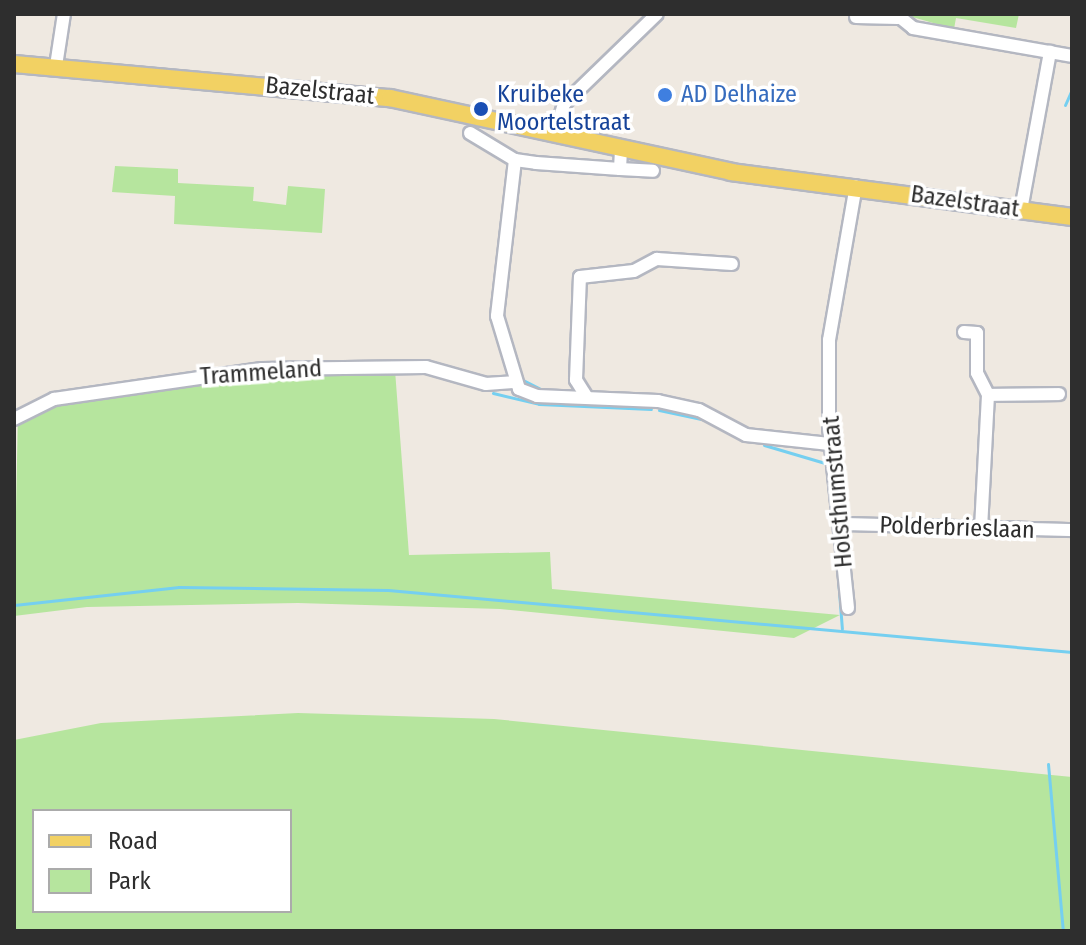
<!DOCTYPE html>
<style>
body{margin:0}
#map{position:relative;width:1086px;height:945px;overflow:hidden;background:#efe9e1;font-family:"Fira Sans Condensed",sans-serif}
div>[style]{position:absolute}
.green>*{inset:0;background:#b6e59e}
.stream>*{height:3px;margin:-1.5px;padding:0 1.5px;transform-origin:1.5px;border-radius:1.5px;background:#75cff0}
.roads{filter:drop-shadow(2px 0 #b4b7c1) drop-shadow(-2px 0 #b4b7c1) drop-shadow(0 2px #b4b7c1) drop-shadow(0 -2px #b4b7c1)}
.minor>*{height:12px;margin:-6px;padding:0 6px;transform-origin:6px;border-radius:6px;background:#fff}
.major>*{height:16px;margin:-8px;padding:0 8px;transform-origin:8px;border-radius:8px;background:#f2d163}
.dots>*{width:22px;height:22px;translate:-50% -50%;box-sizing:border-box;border:4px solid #fff;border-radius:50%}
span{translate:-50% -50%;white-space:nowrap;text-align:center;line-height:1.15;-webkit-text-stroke:7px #fff;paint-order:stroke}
.street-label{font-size:24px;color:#2e2e2e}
.transit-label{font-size:24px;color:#164399}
.left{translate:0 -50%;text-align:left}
.shop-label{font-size:24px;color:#366cbe}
.frame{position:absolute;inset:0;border:16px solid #2e2e2e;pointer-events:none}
.legend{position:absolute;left:32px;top:809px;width:260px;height:104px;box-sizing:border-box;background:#fff;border:2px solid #ababab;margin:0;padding:10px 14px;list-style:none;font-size:24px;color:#2e2e2e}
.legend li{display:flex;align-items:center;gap:16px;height:40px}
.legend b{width:40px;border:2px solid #ababab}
</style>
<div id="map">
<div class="green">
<div style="clip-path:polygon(902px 14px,1019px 14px,1016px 28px,956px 18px,954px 29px)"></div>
<div style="clip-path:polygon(115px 166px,178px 169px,178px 183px,254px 187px,253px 201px,286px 205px,288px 186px,325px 189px,322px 233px,174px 224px,175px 196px,112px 192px)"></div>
<div style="clip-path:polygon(240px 367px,395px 370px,409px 555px,550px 552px,552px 589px,840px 615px,794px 638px,500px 609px,298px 603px,87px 607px,14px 616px,18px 409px)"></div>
<div style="clip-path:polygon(evenodd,298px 713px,494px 719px,1072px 777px,1072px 931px,14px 931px,14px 740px,101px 723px,298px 713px,34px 811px,290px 811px,290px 911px,34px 911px,34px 811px)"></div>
</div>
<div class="stream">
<div style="left:1065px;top:105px;width:17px;rotate:-66deg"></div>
<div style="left:521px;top:379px;width:27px;rotate:27deg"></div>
<div style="left:493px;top:393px;width:47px;rotate:13.4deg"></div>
<div style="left:539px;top:404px;width:112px;rotate:2.6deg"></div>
<div style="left:659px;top:410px;width:48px;rotate:12deg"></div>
<div style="left:764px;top:445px;width:67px;rotate:16.5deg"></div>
<div style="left:835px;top:539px;width:90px;rotate:85.6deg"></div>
<div style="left:14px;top:605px;width:166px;rotate:-6.2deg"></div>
<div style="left:179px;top:587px;width:209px;rotate:0.8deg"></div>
<div style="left:388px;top:590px;width:687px;rotate:5.18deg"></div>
<div style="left:1048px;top:764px;width:168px;rotate:84.9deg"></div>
</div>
<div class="roads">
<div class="minor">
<div style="left:896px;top:14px;width:22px;rotate:39deg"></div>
<div style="left:913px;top:28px;width:161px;rotate:10deg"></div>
<div style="left:856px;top:17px;width:42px;rotate:1.4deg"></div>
<div style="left:56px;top:66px;width:53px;rotate:-81.3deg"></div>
<div style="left:470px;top:133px;width:52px;rotate:31deg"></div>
<div style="left:515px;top:160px;width:21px;rotate:8deg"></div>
<div style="left:536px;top:163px;width:84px;rotate:4.1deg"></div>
<div style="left:620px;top:169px;width:18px;rotate:-87deg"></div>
<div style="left:555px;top:135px;width:32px;rotate:-74deg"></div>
<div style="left:564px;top:104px;width:129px;rotate:-44.1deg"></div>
<div style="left:515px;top:160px;width:157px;rotate:96.6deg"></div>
<div style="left:497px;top:316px;width:76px;rotate:73.2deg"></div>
<div style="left:519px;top:389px;width:19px;rotate:21deg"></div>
<div style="left:537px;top:396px;width:121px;rotate:2.4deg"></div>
<div style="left:658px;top:401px;width:42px;rotate:12.4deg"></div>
<div style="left:699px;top:410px;width:53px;rotate:28deg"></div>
<div style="left:746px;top:435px;width:84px;rotate:6.1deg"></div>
<div style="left:620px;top:169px;width:33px;rotate:3deg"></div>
<div style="left:1021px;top:210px;width:161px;rotate:-79.6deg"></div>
<div style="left:964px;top:332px;width:13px;rotate:4deg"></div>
<div style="left:977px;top:333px;width:40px;rotate:90deg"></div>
<div style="left:977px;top:373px;width:25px;rotate:63deg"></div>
<div style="left:988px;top:395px;width:135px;rotate:93deg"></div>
<div style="left:988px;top:395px;width:71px;rotate:-0.8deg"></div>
<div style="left:586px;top:396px;width:19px;rotate:-122deg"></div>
<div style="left:576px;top:380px;width:103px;rotate:-87.8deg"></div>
<div style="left:580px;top:277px;width:54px;rotate:-6.3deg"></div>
<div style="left:634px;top:271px;width:26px;rotate:-28deg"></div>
<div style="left:657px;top:259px;width:75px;rotate:3.8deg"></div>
<div style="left:14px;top:419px;width:45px;rotate:-26.6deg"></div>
<div style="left:54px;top:399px;width:210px;rotate:-8.2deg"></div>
<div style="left:262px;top:369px;width:164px;rotate:-0.7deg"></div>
<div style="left:426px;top:367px;width:62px;rotate:15.8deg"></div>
<div style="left:486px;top:384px;width:27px;rotate:-4deg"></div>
<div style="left:842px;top:524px;width:230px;rotate:1.5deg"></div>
<div style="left:848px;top:608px;width:181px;rotate:-96deg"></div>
<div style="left:829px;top:428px;width:88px;rotate:-90deg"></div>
<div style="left:829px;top:340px;width:156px;rotate:-80.1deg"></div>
</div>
<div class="major">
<div style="left:14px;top:64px;width:378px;rotate:5.2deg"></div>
<div style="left:390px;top:98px;width:349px;rotate:12.2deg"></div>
<div style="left:731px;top:172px;width:344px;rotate:7.5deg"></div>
</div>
</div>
<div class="dots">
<div style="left:665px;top:95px;background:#3f7fe0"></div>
<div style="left:481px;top:109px;background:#1a4fb4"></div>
</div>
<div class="street-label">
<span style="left:320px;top:91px;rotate:6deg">Bazelstraat</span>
<span style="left:965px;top:202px;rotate:8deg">Bazelstraat</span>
<span style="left:261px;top:373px;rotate:-4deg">Trammeland</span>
<span style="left:838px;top:492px;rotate:-95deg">Holsthumstraat</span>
<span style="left:957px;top:528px;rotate:2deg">Polderbrieslaan</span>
</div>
<div class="transit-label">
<span class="left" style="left:497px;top:109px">Kruibeke<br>Moortelstraat</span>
</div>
<div class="shop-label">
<span class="left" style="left:681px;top:95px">AD Delhaize</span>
</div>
<div class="frame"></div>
<ul class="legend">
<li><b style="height:10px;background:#f2d163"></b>Road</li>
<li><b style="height:22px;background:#b6e59e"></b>Park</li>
</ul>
</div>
